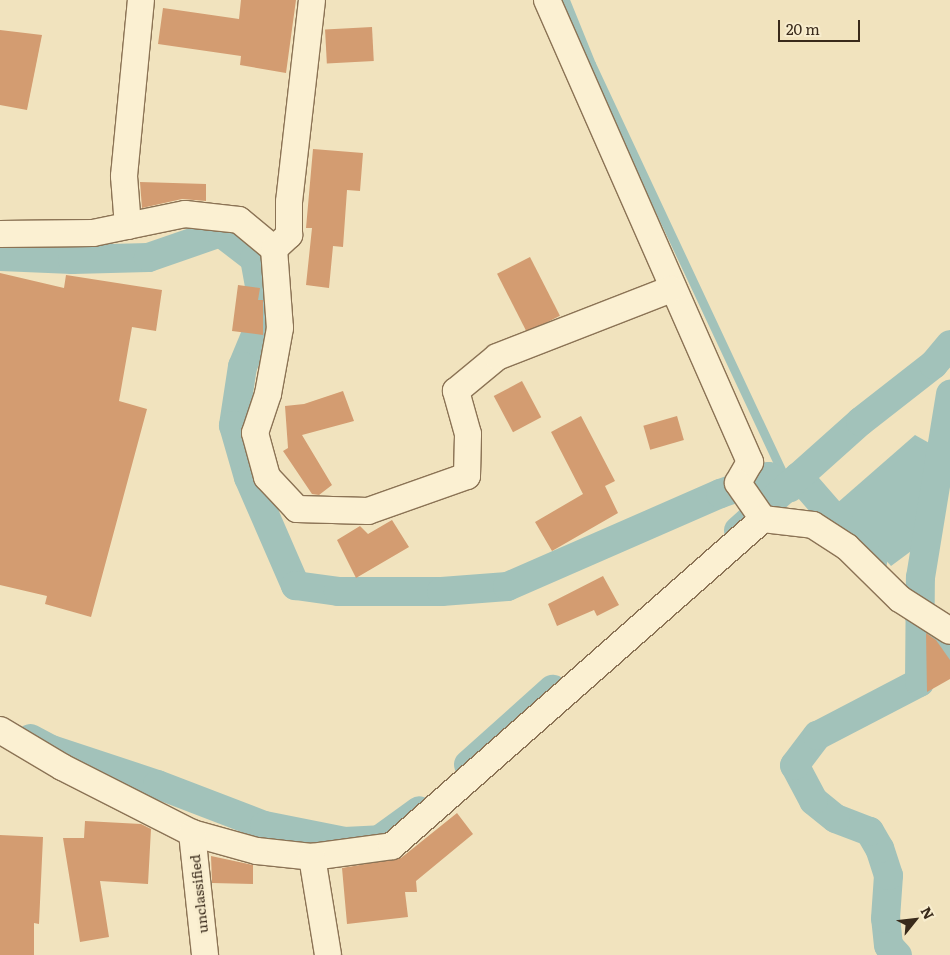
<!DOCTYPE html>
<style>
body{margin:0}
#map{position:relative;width:950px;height:955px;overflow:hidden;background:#f1e3be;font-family:Literata,serif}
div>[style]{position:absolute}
.water>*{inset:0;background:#a2c2ba}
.stream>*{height:9px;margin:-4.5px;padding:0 4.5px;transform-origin:4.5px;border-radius:4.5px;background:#a2c2ba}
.canal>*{height:29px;margin:-14.5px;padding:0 14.5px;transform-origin:14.5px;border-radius:14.5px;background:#a2c2ba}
.building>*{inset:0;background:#d39c71;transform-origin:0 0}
.roads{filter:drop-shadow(1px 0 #8b7355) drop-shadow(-1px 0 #8b7355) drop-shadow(0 1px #8b7355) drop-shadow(0 -1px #8b7355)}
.minor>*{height:26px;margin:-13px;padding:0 13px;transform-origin:13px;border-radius:13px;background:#fbf0d2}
span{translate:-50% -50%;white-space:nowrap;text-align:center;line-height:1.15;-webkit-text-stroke:5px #f8edce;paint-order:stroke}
.street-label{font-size:14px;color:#392a1b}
.north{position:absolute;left:890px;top:895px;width:50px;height:50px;-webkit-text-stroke:4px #f8edce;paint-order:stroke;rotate:61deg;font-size:14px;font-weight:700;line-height:20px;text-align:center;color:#392a1b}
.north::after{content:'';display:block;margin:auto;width:18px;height:22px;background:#392a1b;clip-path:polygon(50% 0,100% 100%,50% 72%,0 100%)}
.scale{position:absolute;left:778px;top:20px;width:82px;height:22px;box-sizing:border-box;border:2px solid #392a1b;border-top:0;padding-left:6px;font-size:15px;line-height:18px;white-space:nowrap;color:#392a1b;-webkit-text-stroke:4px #f8edce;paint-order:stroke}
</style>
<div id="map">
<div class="water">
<div style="clip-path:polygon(915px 435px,931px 444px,918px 546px,891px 566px,836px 504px)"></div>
</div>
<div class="stream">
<div style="left:565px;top:0;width:69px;rotate:67.9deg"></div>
<div style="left:591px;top:64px;width:467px;rotate:64.9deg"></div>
</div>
<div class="canal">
<div style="left:0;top:256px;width:72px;rotate:2.4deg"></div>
<div style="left:72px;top:259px;width:76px;rotate:-1.5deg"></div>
<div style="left:148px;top:257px;width:76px;rotate:-19.1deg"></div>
<div style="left:220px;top:232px;width:43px;rotate:37.4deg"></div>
<div style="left:254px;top:258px;width:56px;rotate:79.7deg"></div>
<div style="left:264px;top:313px;width:57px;rotate:112.5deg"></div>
<div style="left:242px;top:366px;width:60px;rotate:98.7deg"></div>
<div style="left:233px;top:425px;width:54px;rotate:73.9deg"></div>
<div style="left:248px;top:477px;width:118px;rotate:66.5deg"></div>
<div style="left:295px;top:585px;width:43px;rotate:7.9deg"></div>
<div style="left:338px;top:591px;width:103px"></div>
<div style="left:441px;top:591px;width:66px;rotate:-4.3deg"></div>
<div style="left:507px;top:586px;width:232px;rotate:-23.6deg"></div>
<div style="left:720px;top:493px;width:51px;rotate:-19.5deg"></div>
<div style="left:768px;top:476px;width:24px;rotate:28deg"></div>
<div style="left:798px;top:476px;width:113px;rotate:49deg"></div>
<div style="left:738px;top:530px;width:164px;rotate:-41.8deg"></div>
<div style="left:860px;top:421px;width:93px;rotate:-38deg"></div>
<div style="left:933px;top:364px;width:26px;rotate:-50deg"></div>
<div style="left:918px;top:613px;width:50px;rotate:49.9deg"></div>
<div style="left:30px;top:738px;width:24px;rotate:28deg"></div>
<div style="left:51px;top:749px;width:112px;rotate:18.3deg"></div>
<div style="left:157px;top:784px;width:115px;rotate:21deg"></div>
<div style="left:264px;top:825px;width:82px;rotate:11.3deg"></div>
<div style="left:344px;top:841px;width:35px;rotate:-3deg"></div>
<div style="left:379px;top:839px;width:49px;rotate:-35.9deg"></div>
<div style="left:468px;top:764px;width:113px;rotate:-41.8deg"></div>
<div style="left:897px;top:955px;width:13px;rotate:-132deg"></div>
<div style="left:888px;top:945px;width:27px;rotate:-96deg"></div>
<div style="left:885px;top:918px;width:43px;rotate:-86deg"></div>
<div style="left:888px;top:875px;width:28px;rotate:-108deg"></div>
<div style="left:879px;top:848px;width:20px;rotate:-120deg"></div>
<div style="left:869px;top:831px;width:36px;rotate:-159deg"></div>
<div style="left:835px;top:818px;width:28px;rotate:-141deg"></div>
<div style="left:813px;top:800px;width:40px;rotate:-118deg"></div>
<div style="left:794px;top:765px;width:38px;rotate:-53deg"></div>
<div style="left:817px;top:735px;width:115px;rotate:-27.5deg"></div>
<div style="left:919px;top:682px;width:105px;rotate:-89.5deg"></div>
<div style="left:920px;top:577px;width:186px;rotate:-80.7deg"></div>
</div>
<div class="building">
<div style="clip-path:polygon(241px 0,296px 0,286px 73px,240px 65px,241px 56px,158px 44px,163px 8px,239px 19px)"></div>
<div style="left:372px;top:27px;width:34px;height:47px;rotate:87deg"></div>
<div style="clip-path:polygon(0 30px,42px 35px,27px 110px,0 105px)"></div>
<div style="clip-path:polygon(313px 149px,363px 153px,360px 191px,347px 190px,343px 247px,333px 246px,329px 288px,306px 285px,312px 228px,306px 228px)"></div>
<div style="clip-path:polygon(140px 182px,206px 184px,206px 201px,182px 199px,142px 208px)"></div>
<div style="left:530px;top:257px;width:66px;height:37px;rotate:63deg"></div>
<div style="clip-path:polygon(0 273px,64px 288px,66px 275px,162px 290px,156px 331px,132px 327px,119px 401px,147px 409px,91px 617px,45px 604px,47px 596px,0 585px)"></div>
<div style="clip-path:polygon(238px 285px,260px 288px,258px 300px,263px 300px,263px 335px,232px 331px)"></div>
<div style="left:522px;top:381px;width:41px;height:32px;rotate:62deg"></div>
<div style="clip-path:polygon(343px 391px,354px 421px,302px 435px,332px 485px,319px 495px,312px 494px,283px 451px,288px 448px,285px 406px,304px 404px)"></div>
<div style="clip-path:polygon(581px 416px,615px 481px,605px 486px,618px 513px,552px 551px,535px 522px,583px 494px,551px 432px)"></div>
<div style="left:677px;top:416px;width:25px;height:35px;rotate:74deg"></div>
<div style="clip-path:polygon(392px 520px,409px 547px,356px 578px,337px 540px,360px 526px,368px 534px)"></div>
<div style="clip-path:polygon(603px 576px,619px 605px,597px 616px,594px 610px,557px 626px,548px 604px)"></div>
<div style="clip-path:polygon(926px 633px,936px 640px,950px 660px,950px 679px,927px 692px)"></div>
<div style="clip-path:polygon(457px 813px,473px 834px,416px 881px,417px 892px,405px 892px,408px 917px,347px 924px,342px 868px,401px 858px)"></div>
<div style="clip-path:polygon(85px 821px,141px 824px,151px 829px,148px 884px,100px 881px,109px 937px,80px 942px,63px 838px,84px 838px)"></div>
<div style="clip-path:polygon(0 835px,43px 837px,39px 924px,34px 923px,34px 955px,0 955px)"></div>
<div style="clip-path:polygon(211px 856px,253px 865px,253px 884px,212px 883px)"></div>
</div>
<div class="roads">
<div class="minor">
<div style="left:547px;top:0;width:505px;rotate:66.28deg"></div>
<div style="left:750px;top:462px;width:24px;rotate:120deg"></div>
<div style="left:738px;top:483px;width:44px;rotate:55.2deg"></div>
<div style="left:128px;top:226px;width:50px;rotate:-94.6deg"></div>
<div style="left:124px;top:176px;width:177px;rotate:-84.5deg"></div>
<div style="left:0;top:234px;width:93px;rotate:-0.6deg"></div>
<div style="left:93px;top:233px;width:94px;rotate:-11.7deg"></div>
<div style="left:185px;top:214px;width:54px;rotate:6.3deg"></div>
<div style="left:239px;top:220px;width:45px;rotate:39.6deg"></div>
<div style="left:274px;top:249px;width:79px;rotate:85.7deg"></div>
<div style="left:280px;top:328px;width:67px;rotate:100.3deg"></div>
<div style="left:268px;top:394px;width:41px;rotate:108.4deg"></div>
<div style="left:255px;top:433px;width:46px;rotate:74.7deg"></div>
<div style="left:267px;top:477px;width:44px;rotate:46.8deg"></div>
<div style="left:297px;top:509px;width:71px;rotate:1.6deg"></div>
<div style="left:368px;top:511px;width:105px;rotate:-19.5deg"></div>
<div style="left:467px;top:476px;width:42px;rotate:-88.6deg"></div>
<div style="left:468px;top:434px;width:45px;rotate:-105.6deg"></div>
<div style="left:456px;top:391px;width:53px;rotate:-39.7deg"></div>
<div style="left:497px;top:357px;width:187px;rotate:-21.3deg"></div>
<div style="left:274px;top:249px;width:21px;rotate:-43deg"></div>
<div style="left:289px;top:235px;width:33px;rotate:-90deg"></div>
<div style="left:289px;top:202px;width:203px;rotate:-83.5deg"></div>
<div style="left:0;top:730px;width:72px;rotate:30.8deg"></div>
<div style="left:62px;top:767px;width:146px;rotate:26.9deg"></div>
<div style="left:192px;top:833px;width:67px;rotate:15.5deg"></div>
<div style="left:257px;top:851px;width:55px;rotate:6.2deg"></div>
<div style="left:312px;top:857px;width:81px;rotate:-7.8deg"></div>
<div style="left:392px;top:846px;width:495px;rotate:-41.4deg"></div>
<div style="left:763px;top:519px;width:50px;rotate:6.8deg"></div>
<div style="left:813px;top:525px;width:40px;rotate:32.9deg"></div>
<div style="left:847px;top:547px;width:74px;rotate:44.5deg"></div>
<div style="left:900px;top:599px;width:59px;rotate:32.6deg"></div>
<div style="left:192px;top:833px;width:123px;rotate:83.9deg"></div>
<div style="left:312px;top:857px;width:99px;rotate:80.7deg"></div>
</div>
</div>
<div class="street-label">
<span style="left:198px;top:894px;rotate:-96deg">unclassified</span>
</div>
<div class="north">N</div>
<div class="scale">20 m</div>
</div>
